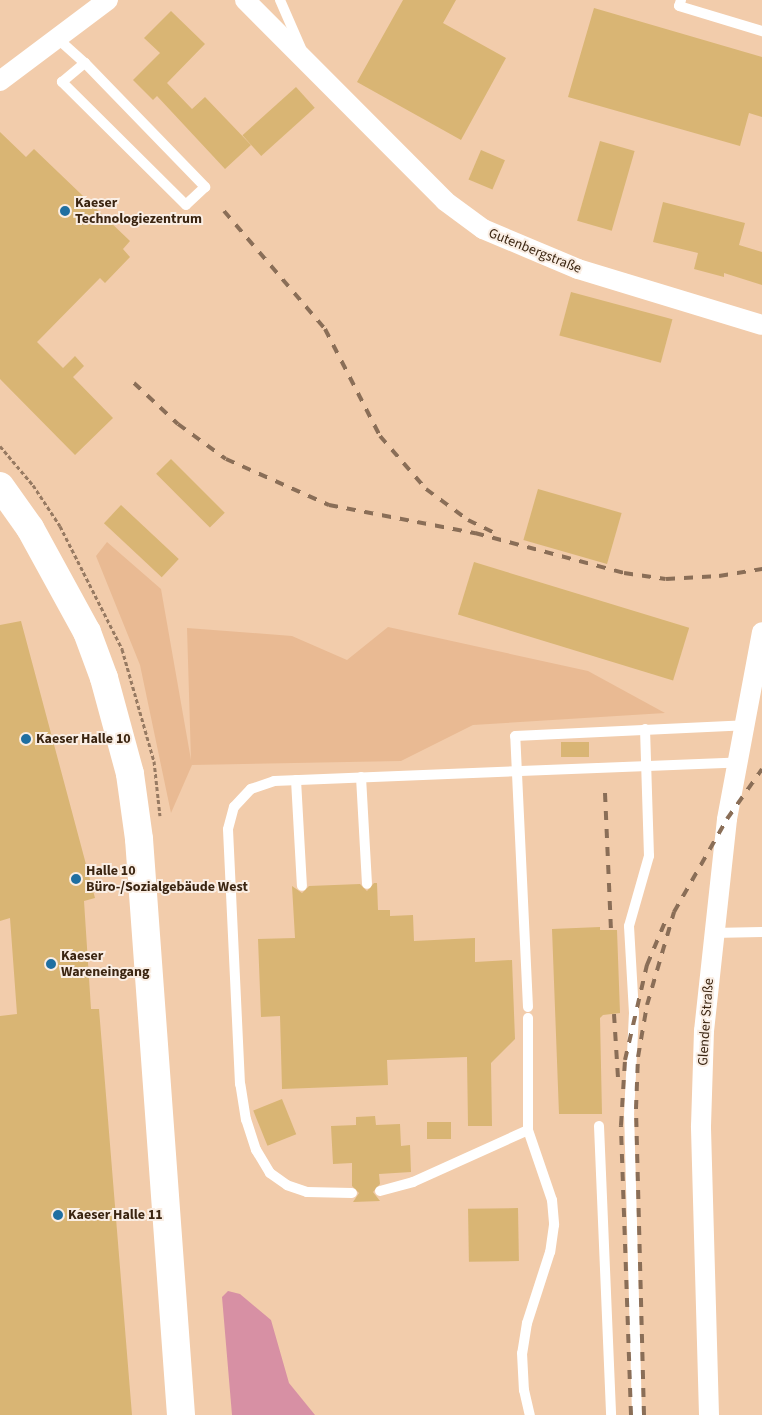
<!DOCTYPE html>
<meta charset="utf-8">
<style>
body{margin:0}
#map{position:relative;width:762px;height:1415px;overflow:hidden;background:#ffdbbe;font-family:"Source Sans 3",sans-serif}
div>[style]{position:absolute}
.built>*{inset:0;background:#f2ccab;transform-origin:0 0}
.green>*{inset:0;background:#e9ba93}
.water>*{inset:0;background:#d790a4}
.building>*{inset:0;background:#d9b574;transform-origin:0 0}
.path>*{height:3px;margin-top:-1.5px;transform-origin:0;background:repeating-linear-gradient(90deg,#977a62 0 4px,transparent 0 6.5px)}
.service>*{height:10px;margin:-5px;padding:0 5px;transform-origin:5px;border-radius:5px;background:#fff}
.minor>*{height:20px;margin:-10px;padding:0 10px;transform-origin:10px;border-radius:10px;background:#fff}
.secondary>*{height:28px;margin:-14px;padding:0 14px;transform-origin:14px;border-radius:14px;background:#fff}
.rail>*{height:4px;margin-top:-2px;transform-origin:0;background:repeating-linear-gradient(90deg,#8a6e57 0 9px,transparent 0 18px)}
.dots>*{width:14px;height:14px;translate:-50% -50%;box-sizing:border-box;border:2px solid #faeee4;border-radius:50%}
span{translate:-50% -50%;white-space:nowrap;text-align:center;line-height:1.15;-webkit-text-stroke:4px #faeee4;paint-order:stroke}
.poi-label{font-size:14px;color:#3b2511;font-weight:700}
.left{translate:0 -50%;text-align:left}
.street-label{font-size:14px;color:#3b2511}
</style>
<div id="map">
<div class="built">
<div style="left:0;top:0;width:762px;height:1415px"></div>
</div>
<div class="green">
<div style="clip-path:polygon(107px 542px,161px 589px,191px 760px,187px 628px,292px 636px,347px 660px,388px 627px,588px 671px,665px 713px,473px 725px,401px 761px,192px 765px,171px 813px,140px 665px,96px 556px)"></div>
</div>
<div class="water">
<div style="clip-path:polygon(228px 1291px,240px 1294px,271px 1320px,289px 1383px,315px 1415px,232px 1415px,222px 1297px)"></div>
</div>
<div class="building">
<div style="clip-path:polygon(403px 0,456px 0,443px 23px,506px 58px,461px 140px,357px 82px)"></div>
<div style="clip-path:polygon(594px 8px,762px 57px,762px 117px,749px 113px,740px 146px,568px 97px)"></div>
<div style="clip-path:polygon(171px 11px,205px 44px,167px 83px,192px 109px,205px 97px,251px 145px,225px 169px,157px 96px,153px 100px,133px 80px,160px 53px,144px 38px)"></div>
<div style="left:296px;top:87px;width:28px;height:72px;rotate:48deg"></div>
<div style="clip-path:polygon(0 132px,26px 157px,34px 149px,130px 241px,123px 249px,130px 257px,105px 283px,100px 278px,37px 342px,63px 368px,75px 356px,84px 366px,73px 377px,113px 418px,75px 455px,0 379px)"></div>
<div style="left:600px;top:141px;width:36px;height:83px;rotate:16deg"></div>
<div style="left:481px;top:150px;width:26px;height:32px;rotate:23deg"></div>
<div style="clip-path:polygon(663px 202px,745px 223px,739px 245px,762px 252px,762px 285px,724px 273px,724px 277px,694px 269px,698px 253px,653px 242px)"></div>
<div style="left:571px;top:292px;width:105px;height:45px;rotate:15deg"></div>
<div style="left:171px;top:459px;width:76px;height:21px;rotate:45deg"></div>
<div style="left:538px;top:489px;width:87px;height:53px;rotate:16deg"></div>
<div style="left:121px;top:505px;width:79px;height:25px;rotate:43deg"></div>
<div style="left:474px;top:562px;width:225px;height:55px;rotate:17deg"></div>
<div style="clip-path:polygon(21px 621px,95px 898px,84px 901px,91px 1009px,99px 1009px,132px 1415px,0 1415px,0 1016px,17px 1014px,10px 918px,0 921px,0 625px)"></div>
<div style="left:589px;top:742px;width:15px;height:28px;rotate:90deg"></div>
<div style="clip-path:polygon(374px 883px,377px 883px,378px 910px,390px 910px,390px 916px,413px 915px,414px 941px,475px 938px,475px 962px,512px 960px,515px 1039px,491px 1063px,492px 1126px,468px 1126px,467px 1057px,387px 1060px,388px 1085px,282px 1089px,280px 1016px,261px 1017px,258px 939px,295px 938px,292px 886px,302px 893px,309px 886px,360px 884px,367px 891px)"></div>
<div style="clip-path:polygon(600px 927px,600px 930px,617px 930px,620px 1013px,603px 1015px,600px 1018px,602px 1114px,559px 1114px,552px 929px)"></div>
<div style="left:282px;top:1099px;width:38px;height:31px;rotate:68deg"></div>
<div style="clip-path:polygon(375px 1116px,376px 1125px,400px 1124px,401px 1146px,410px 1145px,411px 1172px,379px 1174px,380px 1184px,373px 1192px,380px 1201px,353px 1202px,359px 1193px,352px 1186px,352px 1163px,333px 1164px,331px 1126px,356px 1125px,356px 1117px)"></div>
<div style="left:451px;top:1122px;width:17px;height:24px;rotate:90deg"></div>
<div style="left:518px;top:1208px;width:53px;height:50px;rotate:89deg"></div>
</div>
<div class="path">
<div style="left:0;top:446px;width:51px;rotate:49.8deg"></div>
<div style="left:33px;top:485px;width:49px;rotate:56.6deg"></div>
<div style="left:60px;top:526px;width:138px;rotate:63.2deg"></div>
<div style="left:122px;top:649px;width:116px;rotate:74.1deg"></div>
<div style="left:154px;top:761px;width:55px;rotate:83.8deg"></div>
</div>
<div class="service">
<div style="left:280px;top:0;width:52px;rotate:66.4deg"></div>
<div style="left:681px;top:0;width:6px;rotate:108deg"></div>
<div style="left:679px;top:6px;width:87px;rotate:16.8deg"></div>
<div style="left:58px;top:39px;width:36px;rotate:42deg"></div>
<div style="left:85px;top:63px;width:173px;rotate:45.9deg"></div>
<div style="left:205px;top:187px;width:26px;rotate:137deg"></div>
<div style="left:186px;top:205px;width:175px;rotate:-135.2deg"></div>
<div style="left:62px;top:82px;width:30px;rotate:-40deg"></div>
<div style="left:361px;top:777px;width:107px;rotate:86.8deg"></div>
<div style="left:296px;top:780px;width:106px;rotate:86.8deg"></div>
<div style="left:712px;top:933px;width:50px;rotate:-1.1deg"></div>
<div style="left:528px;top:1007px;width:271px;rotate:-92.7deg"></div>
<div style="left:515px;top:736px;width:230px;rotate:-2.7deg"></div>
<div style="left:528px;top:1018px;width:112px;rotate:90deg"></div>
<div style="left:599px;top:1126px;width:289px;rotate:87.6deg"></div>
<div style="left:380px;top:1191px;width:34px;rotate:-15deg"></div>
<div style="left:413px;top:1182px;width:126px;rotate:-24.3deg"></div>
<div style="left:528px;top:1130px;width:74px;rotate:71.1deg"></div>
<div style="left:552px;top:1200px;width:25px;rotate:85deg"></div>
<div style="left:554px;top:1225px;width:27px;rotate:98deg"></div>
<div style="left:550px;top:1252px;width:75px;rotate:107.9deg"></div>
<div style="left:527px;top:1323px;width:30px;rotate:99deg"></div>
<div style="left:522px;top:1353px;width:37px;rotate:87deg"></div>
<div style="left:524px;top:1390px;width:26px;rotate:77deg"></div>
<div style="left:352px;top:1193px;width:45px;rotate:-178.7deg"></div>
<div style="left:307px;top:1192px;width:21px;rotate:-161deg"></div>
<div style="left:287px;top:1185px;width:21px;rotate:-145deg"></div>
<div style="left:270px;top:1173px;width:27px;rotate:-121deg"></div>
<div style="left:256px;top:1150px;width:32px;rotate:-108deg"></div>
<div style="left:246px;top:1120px;width:36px;rotate:-99deg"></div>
<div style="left:240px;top:1084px;width:255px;rotate:-92.7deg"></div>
<div style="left:228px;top:829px;width:23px;rotate:-75deg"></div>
<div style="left:234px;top:807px;width:25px;rotate:-47deg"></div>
<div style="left:251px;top:789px;width:24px;rotate:-19deg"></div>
<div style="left:274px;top:781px;width:463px;rotate:-2.3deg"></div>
<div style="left:637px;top:1415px;width:300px;rotate:-91.5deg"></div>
<div style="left:629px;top:1115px;width:102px;rotate:-87.2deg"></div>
<div style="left:634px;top:1013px;width:87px;rotate:-93.3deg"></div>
<div style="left:629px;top:926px;width:73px;rotate:-74.1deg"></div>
<div style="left:649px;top:856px;width:127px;rotate:-91.8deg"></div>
</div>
<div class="minor">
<div style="left:245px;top:0;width:284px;rotate:45.1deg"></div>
<div style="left:445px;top:201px;width:47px;rotate:36.4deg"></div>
<div style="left:483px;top:229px;width:103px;rotate:22.8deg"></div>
<div style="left:578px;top:269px;width:192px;rotate:16.9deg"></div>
<div style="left:0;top:81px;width:135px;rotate:-36.9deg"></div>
<div style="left:709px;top:1415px;width:289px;rotate:-91.6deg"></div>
<div style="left:701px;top:1126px;width:95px;rotate:-88.2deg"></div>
<div style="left:704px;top:1031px;width:213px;rotate:-83.8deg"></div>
<div style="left:727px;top:819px;width:190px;rotate:-79.4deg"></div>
</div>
<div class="secondary">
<div style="left:0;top:486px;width:52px;rotate:54.5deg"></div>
<div style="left:30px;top:528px;width:119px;rotate:61.3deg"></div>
<div style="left:87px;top:632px;width:49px;rotate:69.7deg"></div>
<div style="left:104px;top:678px;width:99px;rotate:74.8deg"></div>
<div style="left:130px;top:774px;width:66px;rotate:82.1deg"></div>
<div style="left:139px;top:839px;width:578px;rotate:85.83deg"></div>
</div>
<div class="rail">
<div style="left:224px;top:211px;width:155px;rotate:49.4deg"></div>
<div style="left:325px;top:329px;width:120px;rotate:62.8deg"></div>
<div style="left:380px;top:436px;width:70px;rotate:49deg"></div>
<div style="left:426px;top:489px;width:52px;rotate:36.4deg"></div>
<div style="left:468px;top:520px;width:32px;rotate:26deg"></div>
<div style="left:134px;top:383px;width:60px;rotate:43deg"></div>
<div style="left:178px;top:424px;width:59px;rotate:36.1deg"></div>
<div style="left:226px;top:459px;width:113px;rotate:24.1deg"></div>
<div style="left:329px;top:505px;width:149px;rotate:10.9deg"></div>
<div style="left:475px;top:533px;width:154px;rotate:15deg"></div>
<div style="left:624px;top:573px;width:42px;rotate:8.1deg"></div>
<div style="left:666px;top:579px;width:53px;rotate:-3.2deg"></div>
<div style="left:719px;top:576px;width:44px;rotate:-9.2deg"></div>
<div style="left:605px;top:793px;width:137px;rotate:87.5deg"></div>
<div style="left:614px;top:1014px;width:64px;rotate:86.4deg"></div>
<div style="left:631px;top:1415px;width:290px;rotate:-92deg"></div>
<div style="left:621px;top:1125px;width:65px;rotate:-86.5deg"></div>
<div style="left:625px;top:1060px;width:98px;rotate:-77deg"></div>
<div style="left:647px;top:965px;width:47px;rotate:-67.3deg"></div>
<div style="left:644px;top:1415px;width:306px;rotate:-91.5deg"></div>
<div style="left:636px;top:1109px;width:52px;rotate:-87.8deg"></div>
<div style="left:638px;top:1057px;width:53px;rotate:-80.2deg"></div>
<div style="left:647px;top:1005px;width:97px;rotate:-73.8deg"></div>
<div style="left:674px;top:912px;width:107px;rotate:-60.3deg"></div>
<div style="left:727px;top:819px;width:61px;rotate:-55deg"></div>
</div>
<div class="dots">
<div style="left:65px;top:211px;background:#1f6fa1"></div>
<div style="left:26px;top:739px;background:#1f6fa1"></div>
<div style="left:76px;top:879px;background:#1f6fa1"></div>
<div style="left:51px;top:964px;background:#1f6fa1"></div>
<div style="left:58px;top:1215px;background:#1f6fa1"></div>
</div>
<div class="poi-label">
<span class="left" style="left:75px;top:211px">Kaeser<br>Technologiezentrum</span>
<span class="left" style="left:36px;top:739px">Kaeser Halle 10</span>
<span class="left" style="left:86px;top:879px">Halle 10<br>Büro-/Sozialgebäude West</span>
<span class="left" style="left:61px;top:964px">Kaeser<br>Wareneingang</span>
<span class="left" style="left:68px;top:1215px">Kaeser Halle 11</span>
</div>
<div class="street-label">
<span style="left:535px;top:251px;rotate:22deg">Gutenbergstraße</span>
<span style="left:706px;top:1022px;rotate:-86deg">Glender Straße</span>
</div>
</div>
